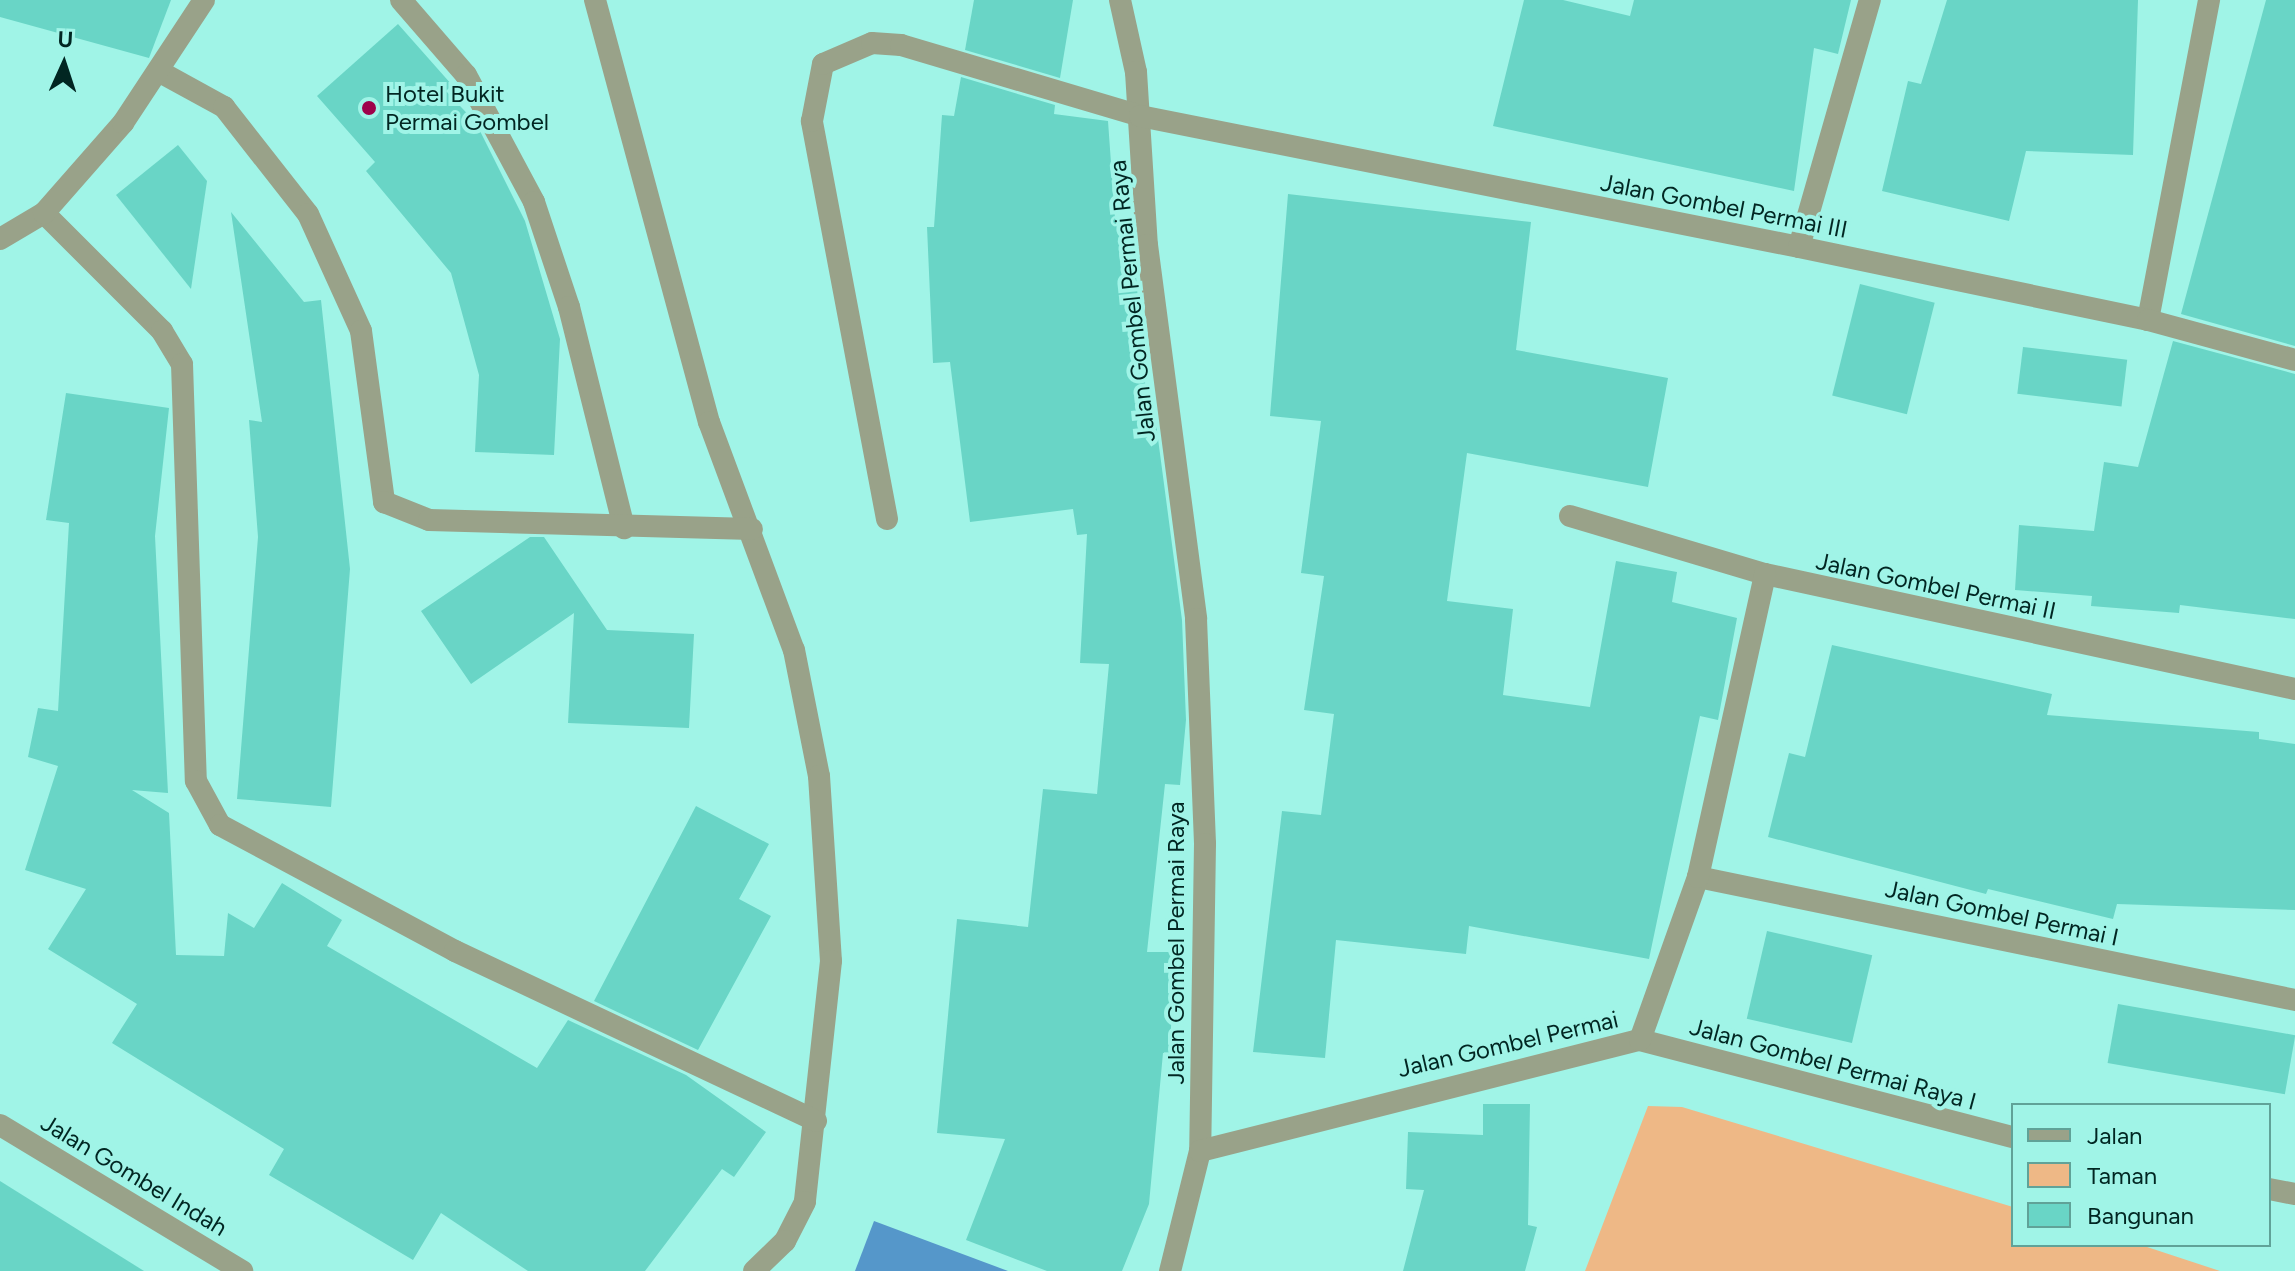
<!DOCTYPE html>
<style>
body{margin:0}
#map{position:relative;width:2295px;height:1271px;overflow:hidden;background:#a0f4e7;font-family:Figtree,sans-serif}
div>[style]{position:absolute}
.green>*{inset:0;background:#eeb886}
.water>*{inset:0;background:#5597ca}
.building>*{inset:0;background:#69d5c6;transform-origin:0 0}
.minor>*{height:22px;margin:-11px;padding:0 11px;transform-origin:11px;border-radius:11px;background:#99a289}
.dots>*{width:22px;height:22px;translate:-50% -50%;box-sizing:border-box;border:4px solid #a0f4e7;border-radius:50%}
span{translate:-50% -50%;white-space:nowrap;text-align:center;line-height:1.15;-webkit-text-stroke:8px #a0f4e7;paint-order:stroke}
.poi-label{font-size:24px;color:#012622}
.left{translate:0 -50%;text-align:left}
.street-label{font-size:24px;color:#012622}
.legend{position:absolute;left:2011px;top:1103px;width:260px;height:144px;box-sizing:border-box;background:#a0f4e7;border:2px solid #60a298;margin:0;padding:10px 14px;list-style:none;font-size:24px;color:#012622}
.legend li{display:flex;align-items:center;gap:16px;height:40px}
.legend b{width:40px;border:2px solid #60a298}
.north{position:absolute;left:24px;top:24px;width:80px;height:80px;-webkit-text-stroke:6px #a0f4e7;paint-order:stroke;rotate:3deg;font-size:22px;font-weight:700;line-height:32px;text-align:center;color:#012622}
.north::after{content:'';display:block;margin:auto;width:28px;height:36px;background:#012622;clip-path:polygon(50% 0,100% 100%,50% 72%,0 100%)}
</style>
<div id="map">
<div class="green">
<div style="clip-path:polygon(1648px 1106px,1682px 1107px,2013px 1207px,2013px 1245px,2141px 1245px,2220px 1271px,1585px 1271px)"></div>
</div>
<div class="water">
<div style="clip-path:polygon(874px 1221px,1008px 1271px,855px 1271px)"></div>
</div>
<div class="building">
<div style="clip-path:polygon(0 0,171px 0,149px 58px,0 17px)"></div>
<div style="clip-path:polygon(974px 0,1073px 0,1060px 78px,965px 50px)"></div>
<div style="clip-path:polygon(1524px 0,1563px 0,1630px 16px,1634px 0,1851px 0,1838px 54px,1814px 48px,1794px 191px,1493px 126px)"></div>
<div style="clip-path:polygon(1947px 0,2138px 0,2133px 155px,2026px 151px,2009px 221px,1882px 191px,1908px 81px,1921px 84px)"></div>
<div style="clip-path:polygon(2266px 0,2295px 0,2295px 346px,2181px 314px)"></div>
<div style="clip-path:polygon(398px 24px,452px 85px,446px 91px,476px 123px,525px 221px,560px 339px,554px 455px,475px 452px,479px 375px,451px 273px,366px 171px,375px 162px,317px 96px)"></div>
<div style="clip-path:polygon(961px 77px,1055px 105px,1054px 114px,1108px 121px,1115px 219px,1131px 218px,1148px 417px,1155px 416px,1182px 620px,1186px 720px,1180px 785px,1165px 784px,1147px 952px,1174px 952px,1170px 1053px,1163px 1053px,1149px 1204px,1122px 1271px,1047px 1271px,966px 1240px,1005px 1139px,937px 1133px,957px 919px,1028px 927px,1043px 789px,1097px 794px,1109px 664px,1080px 663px,1087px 534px,1077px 535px,1073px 509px,970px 522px,950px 362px,933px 363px,927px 227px,934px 227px,942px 115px,954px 116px)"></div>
<div style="clip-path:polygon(178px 145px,207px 181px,191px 289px,116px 195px)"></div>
<div style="clip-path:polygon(1288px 194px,1531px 222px,1516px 350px,1668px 378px,1648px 487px,1467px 453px,1447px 601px,1513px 609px,1503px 695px,1590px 707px,1616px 561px,1677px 572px,1672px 602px,1737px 618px,1718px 720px,1700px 716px,1649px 959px,1469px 926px,1466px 954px,1336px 940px,1325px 1058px,1253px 1052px,1282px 811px,1321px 815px,1334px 714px,1304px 710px,1324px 576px,1301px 573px,1321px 421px,1270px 416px)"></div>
<div style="clip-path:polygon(231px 212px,304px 302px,321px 300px,350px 569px,331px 807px,237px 799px,258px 537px,249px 420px,262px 422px)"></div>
<div style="left:1860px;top:284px;width:77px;height:115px;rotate:14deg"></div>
<div style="clip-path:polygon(2173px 341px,2295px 374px,2295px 619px,2180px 605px,2179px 613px,2091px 606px,2092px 596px,2015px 590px,2019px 525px,2094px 531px,2104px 462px,2138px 467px)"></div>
<div style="left:2023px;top:347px;width:105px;height:47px;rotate:7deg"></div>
<div style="clip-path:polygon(66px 393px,169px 408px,155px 536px,168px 793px,132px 790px,169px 813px,176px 955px,224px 956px,228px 913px,254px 928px,282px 883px,342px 920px,327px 946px,537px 1068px,568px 1020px,686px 1075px,766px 1132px,734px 1177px,722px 1169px,645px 1271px,528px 1271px,441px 1213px,413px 1260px,269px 1175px,284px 1149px,112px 1043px,137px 1004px,48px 949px,86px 889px,25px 870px,58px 766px,28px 757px,38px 708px,58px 711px,69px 523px,46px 520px)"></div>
<div style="clip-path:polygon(530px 537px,544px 537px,607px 630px,694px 634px,689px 728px,568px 723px,574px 613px,471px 684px,421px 611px)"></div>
<div style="clip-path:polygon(1832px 645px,2052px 694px,2047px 715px,2259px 732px,2259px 739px,2295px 744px,2295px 910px,2117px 904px,2113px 919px,1988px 889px,1986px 894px,1768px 837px,1789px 753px,1805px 757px)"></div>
<div style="clip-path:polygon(696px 806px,769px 844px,739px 899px,771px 916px,698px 1050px,594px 1001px)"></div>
<div style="left:1767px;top:931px;width:108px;height:90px;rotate:13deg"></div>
<div style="left:2118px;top:1004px;width:180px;height:60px;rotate:10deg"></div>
<div style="clip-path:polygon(1483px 1104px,1530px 1104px,1528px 1225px,1537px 1227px,1525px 1271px,1403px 1271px,1424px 1190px,1406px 1189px,1408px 1132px,1483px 1135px)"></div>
<div style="clip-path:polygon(0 1181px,144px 1271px,0 1271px)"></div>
</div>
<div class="minor">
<div style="left:401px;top:0;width:99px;rotate:49.1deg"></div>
<div style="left:466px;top:75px;width:144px;rotate:61.8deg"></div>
<div style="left:534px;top:202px;width:111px;rotate:71.6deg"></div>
<div style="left:569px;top:307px;width:228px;rotate:76deg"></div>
<div style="left:595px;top:0;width:437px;rotate:74.9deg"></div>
<div style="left:709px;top:422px;width:243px;rotate:69.6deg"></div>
<div style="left:794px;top:650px;width:128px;rotate:78.8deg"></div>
<div style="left:819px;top:776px;width:185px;rotate:86.3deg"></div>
<div style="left:831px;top:961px;width:242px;rotate:96.2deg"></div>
<div style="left:805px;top:1202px;width:44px;rotate:117.1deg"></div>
<div style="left:785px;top:1241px;width:43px;rotate:135.9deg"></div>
<div style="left:1120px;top:0;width:74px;rotate:77.5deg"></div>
<div style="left:1136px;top:72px;width:173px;rotate:86.4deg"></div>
<div style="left:1147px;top:245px;width:377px;rotate:82.5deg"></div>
<div style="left:1196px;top:619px;width:225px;rotate:87.7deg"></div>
<div style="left:1205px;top:844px;width:307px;rotate:90.9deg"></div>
<div style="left:1200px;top:1151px;width:124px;rotate:104deg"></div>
<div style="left:162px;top:73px;width:71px;rotate:28.7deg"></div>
<div style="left:224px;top:107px;width:136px;rotate:51.9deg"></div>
<div style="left:308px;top:214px;width:128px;rotate:65.6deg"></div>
<div style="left:361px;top:331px;width:173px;rotate:82.3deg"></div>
<div style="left:384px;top:502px;width:48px;rotate:21.8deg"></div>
<div style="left:429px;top:520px;width:323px;rotate:1.6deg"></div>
<div style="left:44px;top:213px;width:167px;rotate:45deg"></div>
<div style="left:162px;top:331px;width:39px;rotate:59deg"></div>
<div style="left:182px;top:364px;width:417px;rotate:88.1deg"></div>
<div style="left:196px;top:781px;width:50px;rotate:61.4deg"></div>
<div style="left:220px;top:825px;width:267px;rotate:28.2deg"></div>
<div style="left:455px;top:951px;width:399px;rotate:25.2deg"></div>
<div style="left:0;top:239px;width:51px;rotate:-30.6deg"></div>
<div style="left:44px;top:213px;width:120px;rotate:-48.7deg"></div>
<div style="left:123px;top:123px;width:147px;rotate:-56.6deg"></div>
<div style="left:1799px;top:247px;width:257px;rotate:-74deg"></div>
<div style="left:2148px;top:320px;width:326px;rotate:-79.2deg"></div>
<div style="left:1570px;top:516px;width:203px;rotate:16.6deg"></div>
<div style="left:1765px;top:574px;width:542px;rotate:12.24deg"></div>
<div style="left:887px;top:519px;width:405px;rotate:-100.7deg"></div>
<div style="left:812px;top:121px;width:58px;rotate:-79.1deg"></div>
<div style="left:823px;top:64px;width:53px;rotate:-23.2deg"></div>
<div style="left:872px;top:43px;width:29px;rotate:4deg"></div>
<div style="left:901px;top:45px;width:249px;rotate:16.5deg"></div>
<div style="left:1140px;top:116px;width:672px;rotate:11.24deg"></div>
<div style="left:1799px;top:247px;width:357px;rotate:11.8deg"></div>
<div style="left:2148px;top:320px;width:152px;rotate:15.2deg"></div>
<div style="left:1698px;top:877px;width:610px;rotate:11.64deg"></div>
<div style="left:1640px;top:1040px;width:385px;rotate:14.6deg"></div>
<div style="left:0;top:1125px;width:283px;rotate:31.1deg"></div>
<div style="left:1200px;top:1151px;width:454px;rotate:-14.2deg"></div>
<div style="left:1640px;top:1040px;width:173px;rotate:-70.4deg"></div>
<div style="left:1698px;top:877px;width:310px;rotate:-77.5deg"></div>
<div style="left:2269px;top:1189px;width:26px;rotate:11deg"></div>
</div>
<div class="dots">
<div style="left:369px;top:108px;background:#9e034b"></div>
</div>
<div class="poi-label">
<span class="left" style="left:385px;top:108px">Hotel Bukit<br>Permai Gombel</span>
</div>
<div class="street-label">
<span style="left:1724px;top:206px;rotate:11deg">Jalan Gombel Permai III</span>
<span style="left:1132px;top:301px;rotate:-96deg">Jalan Gombel Permai Raya</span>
<span style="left:1936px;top:586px;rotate:12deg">Jalan Gombel Permai II</span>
<span style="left:2002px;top:913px;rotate:12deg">Jalan Gombel Permai I</span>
<span style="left:1176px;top:943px;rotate:-90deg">Jalan Gombel Permai Raya</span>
<span style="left:1508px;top:1044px;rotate:-13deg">Jalan Gombel Permai</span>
<span style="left:1833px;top:1064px;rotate:15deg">Jalan Gombel Permai Raya I</span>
<span style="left:134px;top:1175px;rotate:31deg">Jalan Gombel Indah</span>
</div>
<ul class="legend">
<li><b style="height:10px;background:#99a289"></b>Jalan</li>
<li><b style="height:22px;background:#eeb886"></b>Taman</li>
<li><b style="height:22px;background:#69d5c6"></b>Bangunan</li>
</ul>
<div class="north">U</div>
</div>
